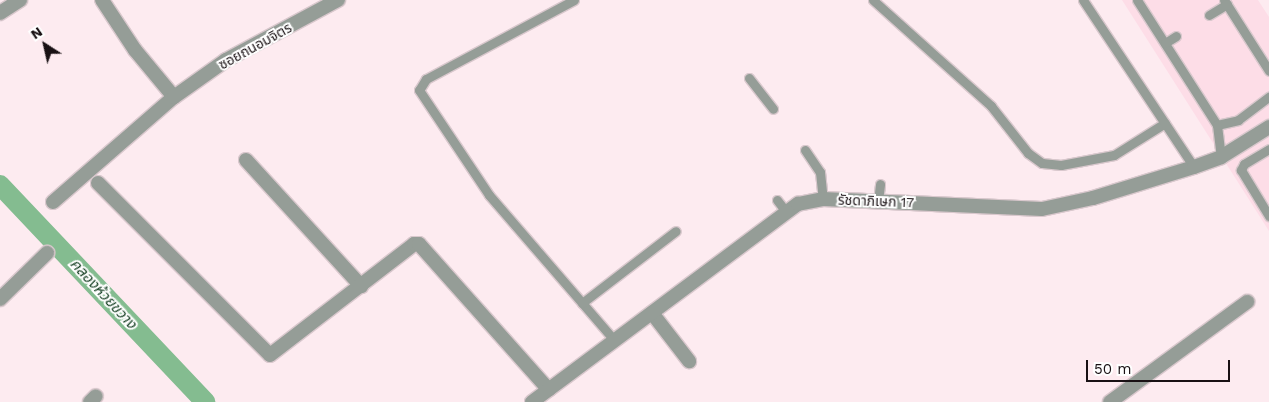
<!DOCTYPE html>
<meta charset="utf-8">
<style>
body{margin:0}
#map{position:relative;width:1269px;height:402px;overflow:hidden;background:#fdebf0;font-family:"Work Sans","Noto Sans Thai",sans-serif}
div>[style]{position:absolute}
.built>*{inset:0;background:#fddde7}
.canal>*{height:20px;margin:-10px;padding:0 10px;transform-origin:10px;border-radius:10px;background:#84bc90}
.roads{filter:drop-shadow(1px 0 #d9c8cd) drop-shadow(-1px 0 #d9c8cd) drop-shadow(0 1px #d9c8cd) drop-shadow(0 -1px #d9c8cd)}
.service>*{height:9px;margin:-4.5px;padding:0 4.5px;transform-origin:4.5px;border-radius:4.5px;background:#959d97}
.minor>*{height:14px;margin:-7px;padding:0 7px;transform-origin:7px;border-radius:7px;background:#959d97}
span{translate:-50% -50%;white-space:nowrap;text-align:center;line-height:1.15;-webkit-text-stroke:4px #fff;paint-order:stroke}
.street-label{font-size:14px;color:#191114}
.water-label{font-size:15px;color:#123d20;font-style:italic}
.north{position:absolute;left:20px;top:20px;width:50px;height:50px;-webkit-text-stroke:4px #fff;paint-order:stroke;rotate:325deg;font-size:14px;font-weight:700;line-height:20px;text-align:center;color:#191114}
.north::after{content:'';display:block;margin:auto;width:18px;height:22px;background:#191114;clip-path:polygon(50% 0,100% 100%,50% 72%,0 100%)}
.scale{position:absolute;left:1086px;top:360px;width:144px;height:22px;box-sizing:border-box;border:2px solid #191114;border-top:0;padding-left:6px;font-size:15px;line-height:18px;white-space:nowrap;color:#191114;-webkit-text-stroke:4px #fff;paint-order:stroke}
</style>
<div id="map">
<div class="built">
<div style="clip-path:polygon(1122px 0,1258px 0,1269px 17px,1269px 231px)"></div>
</div>
<div class="canal">
<div style="left:0;top:185px;width:299px;rotate:46.6deg"></div>
</div>
<div class="roads">
<div class="service">
<div style="left:574px;top:0;width:168px;rotate:151.9deg"></div>
<div style="left:426px;top:79px;width:13px;rotate:122deg"></div>
<div style="left:419px;top:90px;width:126px;rotate:56.3deg"></div>
<div style="left:489px;top:195px;width:193px;rotate:49.2deg"></div>
<div style="left:873px;top:0;width:159px;rotate:41.9deg"></div>
<div style="left:991px;top:106px;width:60px;rotate:51.8deg"></div>
<div style="left:1028px;top:153px;width:17px;rotate:36deg"></div>
<div style="left:1042px;top:163px;width:19px;rotate:6deg"></div>
<div style="left:1061px;top:165px;width:54px;rotate:-10.7deg"></div>
<div style="left:1114px;top:155px;width:60px;rotate:-32.1deg"></div>
<div style="left:1083px;top:0;width:201px;rotate:56.4deg"></div>
<div style="left:1137px;top:0;width:148px;rotate:57.4deg"></div>
<div style="left:1217px;top:125px;width:32px;rotate:83deg"></div>
<div style="left:1224px;top:0;width:84px;rotate:57.6deg"></div>
<div style="left:1209px;top:15px;width:21px;rotate:-31deg"></div>
<div style="left:1165px;top:43px;width:13px;rotate:-32deg"></div>
<div style="left:749px;top:78px;width:39px;rotate:52deg"></div>
<div style="left:1217px;top:125px;width:22px;rotate:-13deg"></div>
<div style="left:1238px;top:120px;width:39px;rotate:-37deg"></div>
<div style="left:1269px;top:149px;width:29px;rotate:149deg"></div>
<div style="left:1244px;top:164px;width:7px;rotate:117deg"></div>
<div style="left:1241px;top:170px;width:54px;rotate:58.7deg"></div>
<div style="left:805px;top:150px;width:27px;rotate:56deg"></div>
<div style="left:820px;top:172px;width:27px;rotate:84deg"></div>
<div style="left:777px;top:200px;width:16px;rotate:52deg"></div>
<div style="left:878px;top:201px;width:17px;rotate:-83deg"></div>
<div style="left:582px;top:303px;width:118px;rotate:-37.5deg"></div>
</div>
<div class="minor">
<div style="left:102px;top:0;width:60px;rotate:56.6deg"></div>
<div style="left:135px;top:50px;width:61px;rotate:50.3deg"></div>
<div style="left:0;top:13px;width:24px;rotate:-33deg"></div>
<div style="left:246px;top:160px;width:171px;rotate:47.6deg"></div>
<div style="left:98px;top:183px;width:243px;rotate:45deg"></div>
<div style="left:270px;top:355px;width:182px;rotate:-37.6deg"></div>
<div style="left:414px;top:244px;width:5px"></div>
<div style="left:419px;top:244px;width:195px;rotate:48.3deg"></div>
<div style="left:53px;top:202px;width:160px;rotate:-41deg"></div>
<div style="left:174px;top:97px;width:64px;rotate:-35.4deg"></div>
<div style="left:226px;top:60px;width:127px;rotate:-28.2deg"></div>
<div style="left:0;top:299px;width:66px;rotate:-44.4deg"></div>
<div style="left:652px;top:313px;width:61px;rotate:52.4deg"></div>
<div style="left:90px;top:402px;width:8px;rotate:-45deg"></div>
<div style="left:532px;top:402px;width:332px;rotate:-36.7deg"></div>
<div style="left:798px;top:204px;width:25px;rotate:-11deg"></div>
<div style="left:823px;top:199px;width:219px;rotate:2.6deg"></div>
<div style="left:1042px;top:209px;width:52px;rotate:-12.2deg"></div>
<div style="left:1093px;top:198px;width:106px;rotate:-17.1deg"></div>
<div style="left:1194px;top:167px;width:29px;rotate:-20deg"></div>
<div style="left:1221px;top:157px;width:57px;rotate:-32deg"></div>
<div style="left:1110px;top:402px;width:170px;rotate:-36.1deg"></div>
</div>
</div>
<div class="street-label">
<span style="left:255px;top:46px;rotate:-29deg">ซอยถนอมจิตร</span>
<span style="left:876px;top:201px;rotate:2deg">รัชดาภิเษก 17</span>
</div>
<div class="water-label">
<span style="left:103px;top:294px;rotate:47deg">คลองห้วยขวาง</span>
</div>
<div class="north">N</div>
<div class="scale">50 m</div>
</div>
